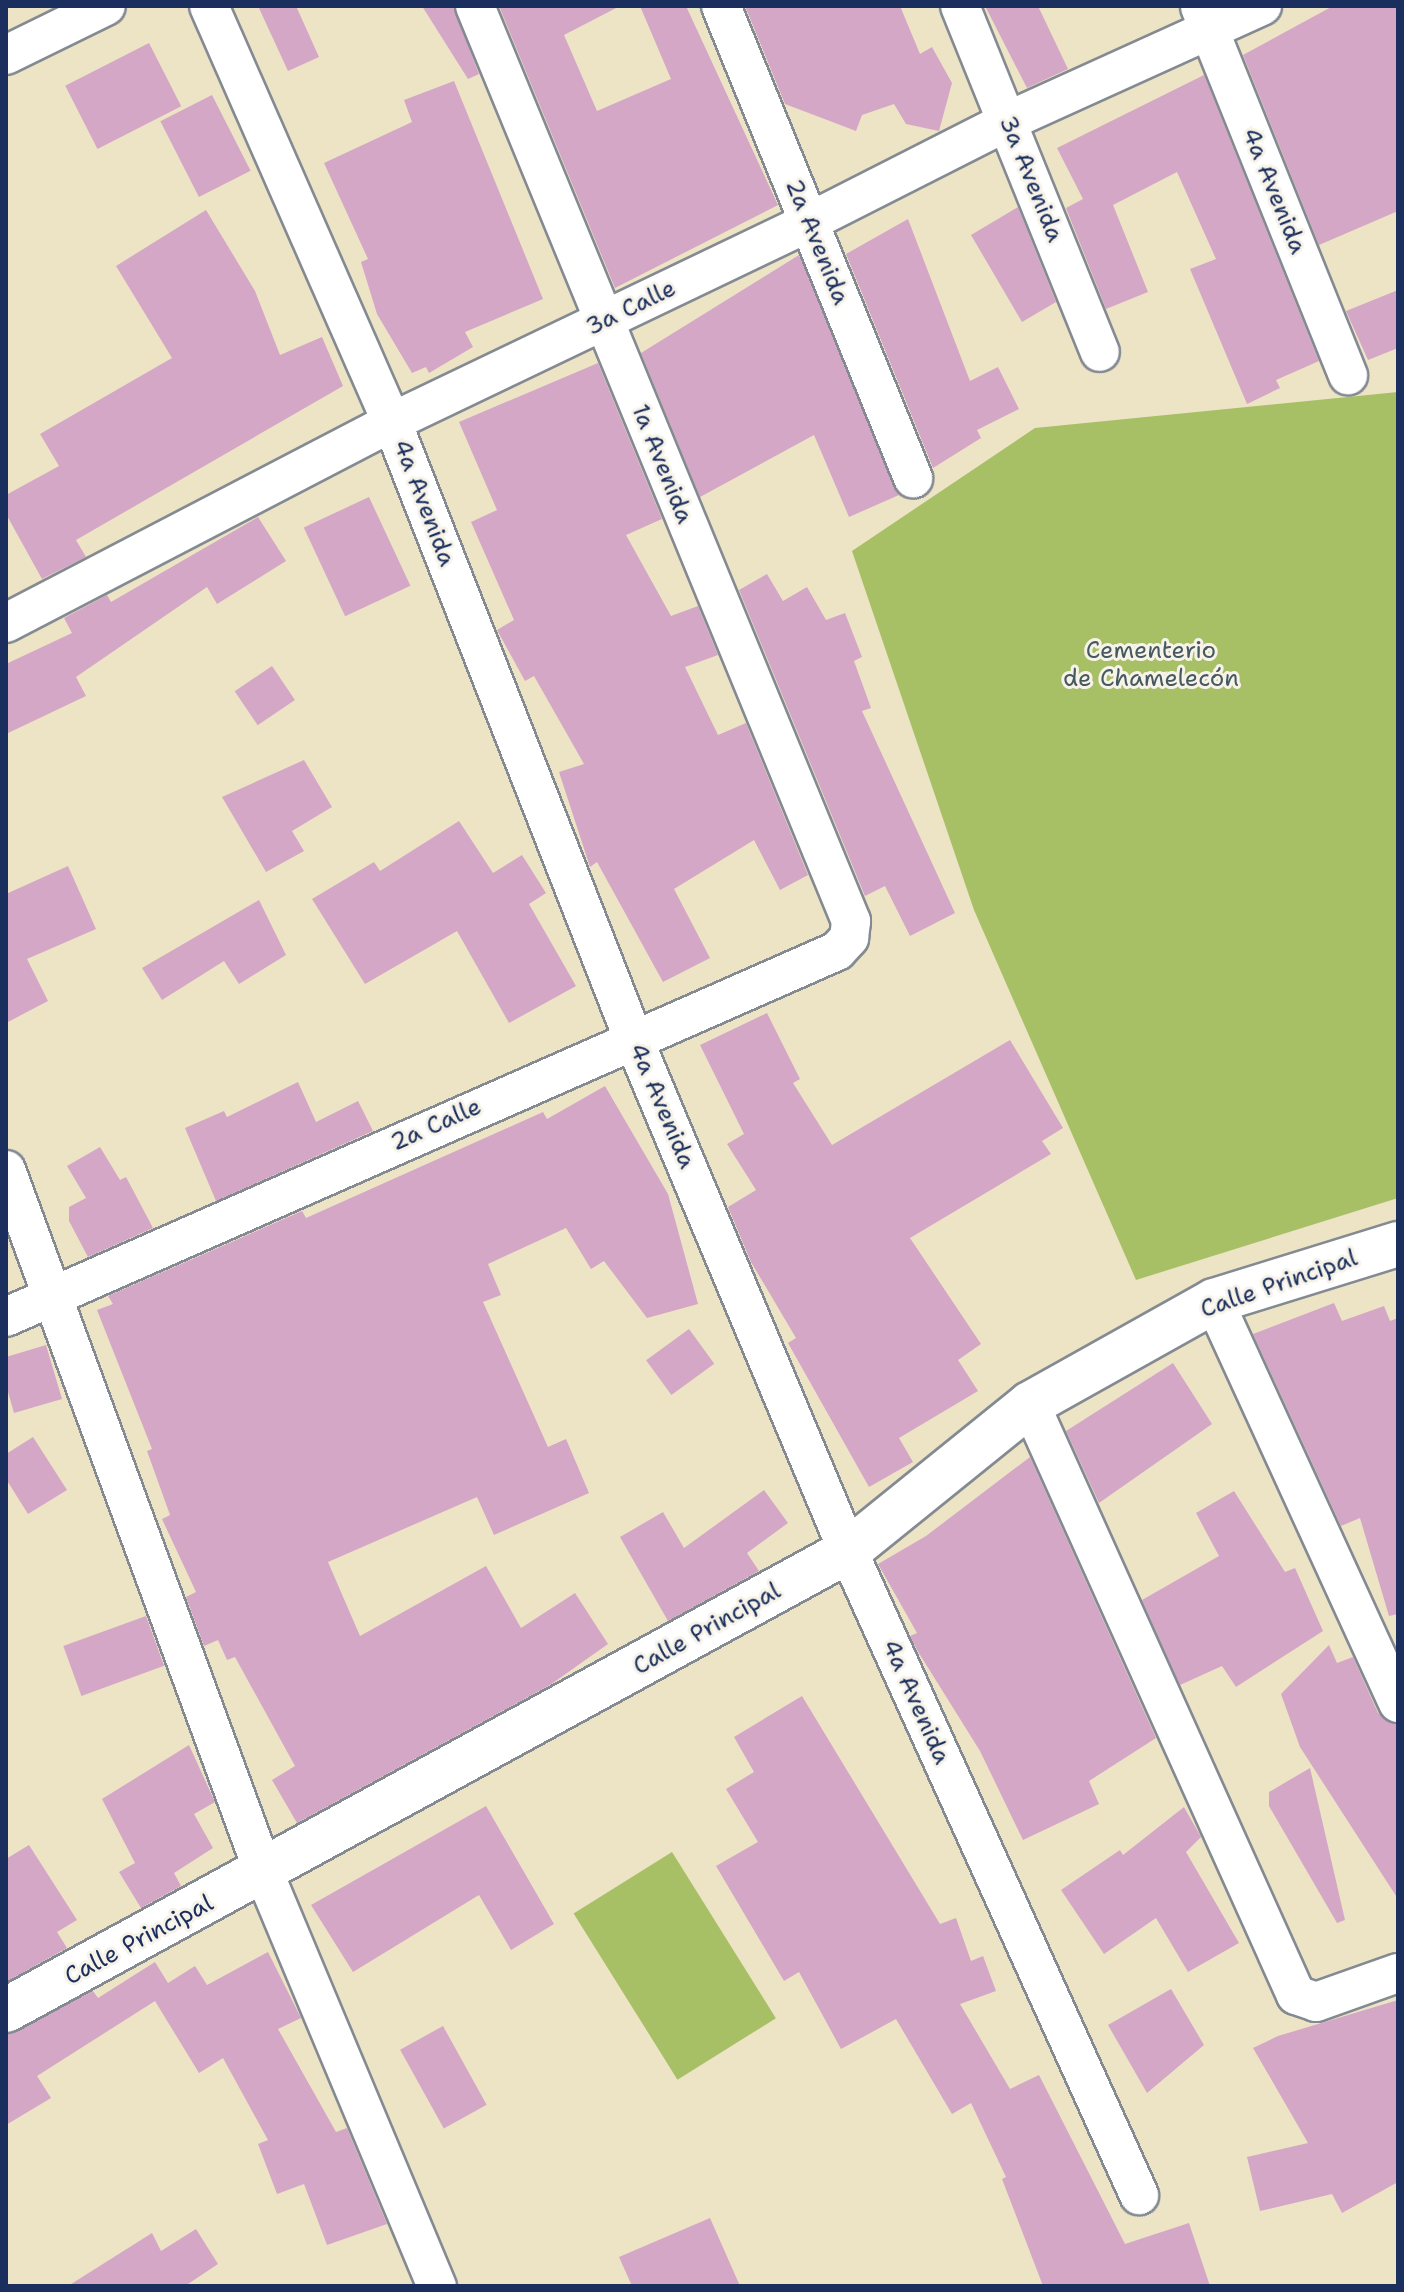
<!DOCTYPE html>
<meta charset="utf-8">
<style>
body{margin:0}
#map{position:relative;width:1404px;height:2292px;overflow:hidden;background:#ece4c5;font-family:"Shantell Sans",sans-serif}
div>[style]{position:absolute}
.green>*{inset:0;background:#a7bf65;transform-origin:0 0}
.building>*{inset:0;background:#d5a7c6;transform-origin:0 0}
.roads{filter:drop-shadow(2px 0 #848a92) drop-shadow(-2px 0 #848a92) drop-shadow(0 2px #848a92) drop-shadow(0 -2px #848a92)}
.minor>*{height:38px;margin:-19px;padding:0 19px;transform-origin:19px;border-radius:19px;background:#fff}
.tertiary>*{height:44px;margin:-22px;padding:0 22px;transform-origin:22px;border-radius:22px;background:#fff}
span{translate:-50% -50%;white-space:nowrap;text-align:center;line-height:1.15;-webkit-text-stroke:6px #f7f3e8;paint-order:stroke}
.street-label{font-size:24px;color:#1b2f5e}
.park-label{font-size:24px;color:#455a60}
.frame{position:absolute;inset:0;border:8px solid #1b2f5e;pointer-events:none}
</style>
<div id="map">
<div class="green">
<div style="clip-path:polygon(1398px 392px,1398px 1198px,1136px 1280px,974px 910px,852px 551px,1035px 428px)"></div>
<div style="left:672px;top:1852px;width:196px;height:116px;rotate:58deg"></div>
</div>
<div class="building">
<div style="clip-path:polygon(258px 6px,296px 6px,319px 57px,288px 71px)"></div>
<div style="clip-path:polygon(422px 6px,453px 6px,479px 74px,468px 79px)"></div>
<div style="clip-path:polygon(499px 6px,620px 6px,564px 35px,597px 111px,671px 79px,640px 6px,686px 6px,778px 205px,615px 288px)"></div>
<div style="clip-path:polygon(745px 6px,900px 6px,920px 54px,932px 47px,952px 83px,939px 131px,906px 124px,894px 104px,862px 115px,856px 131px,785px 104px)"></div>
<div style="clip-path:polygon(985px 6px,1038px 6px,1068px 69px,1027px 88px)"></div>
<div style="clip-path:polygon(1333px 6px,1398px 6px,1398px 211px,1319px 245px,1243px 55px)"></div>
<div style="left:149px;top:43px;width:71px;height:94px;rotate:63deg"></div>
<div style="clip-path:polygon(1204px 75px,1319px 361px,1276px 380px,1280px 388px,1247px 404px,1190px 269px,1216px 259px,1177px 172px,1113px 205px,1148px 292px,1106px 309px,1066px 208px,1083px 199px,1057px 148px)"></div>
<div style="clip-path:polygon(454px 81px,543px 299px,465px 332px,473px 347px,429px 373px,426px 367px,412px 373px,377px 314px,361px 262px,368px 259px,324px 163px,412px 122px,404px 100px)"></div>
<div style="left:212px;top:95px;width:85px;height:58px;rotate:63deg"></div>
<div style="clip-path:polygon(1018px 207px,1056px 302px,1022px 322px,971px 235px)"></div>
<div style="clip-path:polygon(206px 210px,255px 291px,280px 355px,322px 337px,343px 386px,76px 540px,86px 557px,42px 579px,6px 514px,6px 495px,59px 466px,40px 434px,172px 358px,116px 266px)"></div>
<div style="clip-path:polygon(908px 219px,970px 381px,998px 367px,1019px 409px,977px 430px,981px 438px,933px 468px,846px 254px)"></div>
<div style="clip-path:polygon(799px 255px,899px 495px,849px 517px,814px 435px,700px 497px,641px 353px)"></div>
<div style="clip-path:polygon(1398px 290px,1398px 348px,1368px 360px,1346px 311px)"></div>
<div style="clip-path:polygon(598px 363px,662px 519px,626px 535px,671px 616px,698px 606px,718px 655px,685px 667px,718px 735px,746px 723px,808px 875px,780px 890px,754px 840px,674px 889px,710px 958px,663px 982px,597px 862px,590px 867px,559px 772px,584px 764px,534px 676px,525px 681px,497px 630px,514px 620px,471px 522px,497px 510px,459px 422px)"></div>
<div style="left:369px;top:497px;width:98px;height:72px;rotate:65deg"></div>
<div style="clip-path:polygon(258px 517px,286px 561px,217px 604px,207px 587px,76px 677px,86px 696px,6px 734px,6px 664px,72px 633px,64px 618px,107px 595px,111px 602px)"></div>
<div style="clip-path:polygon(767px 574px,783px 601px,807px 587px,826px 620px,845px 613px,862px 657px,854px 661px,871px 708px,862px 711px,955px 913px,910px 936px,885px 886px,865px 896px,739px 590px)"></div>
<div style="left:272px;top:666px;width:41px;height:45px;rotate:56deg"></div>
<div style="clip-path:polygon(304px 760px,332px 807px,292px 831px,304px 851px,266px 872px,222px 797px)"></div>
<div style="clip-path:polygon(459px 821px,493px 873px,522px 855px,546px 893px,529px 904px,576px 986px,509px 1023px,457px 931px,365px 984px,312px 899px,374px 862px,380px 871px)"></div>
<div style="clip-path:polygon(68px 866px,96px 929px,27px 959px,48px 1001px,6px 1023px,6px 894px)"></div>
<div style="clip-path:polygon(259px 900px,286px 955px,239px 984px,224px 961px,162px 1000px,142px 968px)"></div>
<div style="clip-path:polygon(767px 1013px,800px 1079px,793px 1083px,832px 1145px,1010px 1040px,1063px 1128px,1042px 1141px,1051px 1154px,910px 1238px,981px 1344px,958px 1360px,978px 1391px,899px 1438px,913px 1462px,869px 1487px,788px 1343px,796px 1338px,751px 1262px,728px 1207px,756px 1190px,727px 1144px,744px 1134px,700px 1045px)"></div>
<div style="clip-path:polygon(298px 1082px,316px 1122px,358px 1101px,373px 1131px,216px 1201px,185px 1128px,224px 1111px,227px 1117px)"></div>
<div style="clip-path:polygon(605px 1086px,668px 1194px,698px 1304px,647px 1318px,604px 1261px,591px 1269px,566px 1228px,488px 1264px,501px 1295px,483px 1302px,548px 1447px,566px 1439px,589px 1493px,494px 1535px,477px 1497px,328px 1562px,360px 1636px,486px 1566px,521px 1628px,575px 1593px,608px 1644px,550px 1685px,297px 1823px,272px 1780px,295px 1766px,235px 1657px,227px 1660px,218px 1640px,204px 1646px,186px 1597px,196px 1592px,162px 1519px,170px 1515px,147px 1451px,152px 1449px,97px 1310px,113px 1304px,108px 1296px,302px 1211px,306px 1218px,543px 1112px,547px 1119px)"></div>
<div style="clip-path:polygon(100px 1147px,120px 1180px,126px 1177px,153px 1228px,88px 1257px,69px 1221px,69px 1207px,86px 1198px,67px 1166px)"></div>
<div style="clip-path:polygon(1334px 1303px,1342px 1321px,1384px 1306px,1390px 1321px,1398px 1318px,1398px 1614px,1389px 1616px,1360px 1518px,1341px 1526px,1253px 1334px)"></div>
<div style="left:689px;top:1329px;width:43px;height:53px;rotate:54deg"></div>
<div style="clip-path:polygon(46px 1345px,62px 1399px,14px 1413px,6px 1385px,6px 1357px)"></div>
<div style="clip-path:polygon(1173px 1363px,1212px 1424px,1099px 1503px,1066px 1431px)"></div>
<div style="clip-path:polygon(33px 1437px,67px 1490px,28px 1514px,6px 1479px,6px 1454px)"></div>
<div style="clip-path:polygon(1030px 1457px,1156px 1738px,1089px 1781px,1099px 1804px,1023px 1840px,980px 1751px,917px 1650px,910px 1636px,917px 1633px,878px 1564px,926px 1536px)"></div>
<div style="clip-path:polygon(764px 1490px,788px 1523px,747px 1553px,759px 1571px,668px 1621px,620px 1537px,663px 1512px,684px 1548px)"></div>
<div style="clip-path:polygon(1234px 1491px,1285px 1572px,1295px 1568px,1323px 1631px,1236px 1687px,1222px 1666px,1180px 1685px,1142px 1600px,1219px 1556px,1196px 1513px)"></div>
<div style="left:146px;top:1616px;width:53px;height:88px;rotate:70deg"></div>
<div style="clip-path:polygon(1329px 1645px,1337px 1663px,1353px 1657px,1378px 1713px,1398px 1725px,1398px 1899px,1300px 1747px,1281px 1694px)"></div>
<div style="clip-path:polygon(802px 1696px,940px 1924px,956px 1918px,971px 1961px,983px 1956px,996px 1991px,960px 2004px,1010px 2089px,1039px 2075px,1125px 2244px,1189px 2223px,1210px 2286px,1043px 2286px,1002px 2179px,1006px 2177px,971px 2103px,952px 2114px,896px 2019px,841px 2049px,799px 1972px,784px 1981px,716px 1866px,758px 1842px,726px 1789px,754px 1772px,734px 1737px)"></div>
<div style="clip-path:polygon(189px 1745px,215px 1802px,194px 1814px,213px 1848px,174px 1873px,181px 1886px,141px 1908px,119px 1872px,135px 1863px,102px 1799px)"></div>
<div style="clip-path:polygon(1310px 1768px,1345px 1920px,1337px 1923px,1269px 1806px,1269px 1792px)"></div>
<div style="clip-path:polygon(486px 1806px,554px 1924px,511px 1950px,479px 1895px,353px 1972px,311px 1905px)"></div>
<div style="clip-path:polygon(1184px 1807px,1201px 1837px,1186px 1852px,1239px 1943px,1188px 1972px,1156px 1918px,1104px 1954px,1061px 1890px,1120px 1850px,1123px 1855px)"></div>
<div style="clip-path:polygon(29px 1845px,77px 1920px,57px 1932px,67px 1948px,6px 1982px,6px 1859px)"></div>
<div style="clip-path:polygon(268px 1952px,301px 2018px,278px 2029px,336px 2132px,347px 2128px,387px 2224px,327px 2245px,304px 2184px,277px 2194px,258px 2144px,268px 2140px,223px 2058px,199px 2073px,155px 2001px,37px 2076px,51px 2098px,6px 2125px,6px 2035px,93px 1991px,98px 1998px,155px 1962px,168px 1983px,195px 1966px,207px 1985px)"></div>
<div style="clip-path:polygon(1171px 1989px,1204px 2045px,1147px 2093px,1108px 2025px)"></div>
<div style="clip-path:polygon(1398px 2000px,1398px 2182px,1342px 2213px,1332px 2194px,1260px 2211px,1247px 2157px,1308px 2143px,1253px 2048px,1278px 2036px)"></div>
<div style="left:443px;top:2026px;width:90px;height:49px;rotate:61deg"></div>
<div style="clip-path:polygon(710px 2218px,740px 2286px,632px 2286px,619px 2257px)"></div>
<div style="clip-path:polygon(196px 2229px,218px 2264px,185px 2286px,68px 2286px,152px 2233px,161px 2251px)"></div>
</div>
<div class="roads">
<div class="minor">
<div style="left:209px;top:6px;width:454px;rotate:66.3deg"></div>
<div style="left:392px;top:422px;width:661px;rotate:68.63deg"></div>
<div style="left:633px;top:1038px;width:556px;rotate:67.26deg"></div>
<div style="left:848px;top:1551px;width:707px;rotate:65.68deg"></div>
<div style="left:721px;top:6px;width:510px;rotate:67.86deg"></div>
<div style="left:960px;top:6px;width:373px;rotate:68deg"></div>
<div style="left:1200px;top:7px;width:397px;rotate:68.1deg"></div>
<div style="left:6px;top:55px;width:111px;rotate:-26.1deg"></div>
<div style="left:6px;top:623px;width:435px;rotate:-27.5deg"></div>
<div style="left:392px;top:422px;width:462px;rotate:-25.6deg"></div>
<div style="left:809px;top:222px;width:223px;rotate:-26.9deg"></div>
<div style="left:1008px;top:121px;width:279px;rotate:-24.4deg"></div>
<div style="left:6px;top:1170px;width:749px;rotate:69.85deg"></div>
<div style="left:264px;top:1873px;width:448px;rotate:67.3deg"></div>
<div style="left:1214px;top:1301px;width:442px;rotate:65.4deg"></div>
<div style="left:6px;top:1317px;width:908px;rotate:-23.77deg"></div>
<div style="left:837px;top:951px;width:18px;rotate:-47deg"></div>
<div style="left:849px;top:938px;width:17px;rotate:-83deg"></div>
<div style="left:851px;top:921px;width:989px;rotate:-112.34deg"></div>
<div style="left:1030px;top:1404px;width:648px;rotate:65.77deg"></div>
<div style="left:1296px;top:1995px;width:21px;rotate:19deg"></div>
<div style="left:1316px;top:2002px;width:87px;rotate:-19.5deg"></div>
</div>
<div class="tertiary">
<div style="left:6px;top:2010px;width:959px;rotate:-28.6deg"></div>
<div style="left:848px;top:1551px;width:234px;rotate:-38.9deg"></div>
<div style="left:1030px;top:1404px;width:211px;rotate:-29.2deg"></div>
<div style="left:1214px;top:1301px;width:193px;rotate:-17.2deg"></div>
</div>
</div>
<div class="street-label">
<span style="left:1031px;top:179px;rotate:68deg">3a Avenida</span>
<span style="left:1274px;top:191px;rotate:68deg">4a Avenida</span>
<span style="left:817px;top:242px;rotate:68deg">2a Avenida</span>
<span style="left:631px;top:308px;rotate:-26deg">3a Calle</span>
<span style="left:662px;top:464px;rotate:68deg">1a Avenida</span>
<span style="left:424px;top:503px;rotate:69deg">4a Avenida</span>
<span style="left:662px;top:1106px;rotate:67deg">4a Avenida</span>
<span style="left:436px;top:1125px;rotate:-24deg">2a Calle</span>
<span style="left:1279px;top:1284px;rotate:-19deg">Calle Principal</span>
<span style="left:707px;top:1629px;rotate:-29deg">Calle Principal</span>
<span style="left:916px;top:1702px;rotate:66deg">4a Avenida</span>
<span style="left:139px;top:1940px;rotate:-28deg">Calle Principal</span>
</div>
<div class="park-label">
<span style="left:1151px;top:665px">Cementerio<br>de Chamelecón</span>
</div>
<div class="frame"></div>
</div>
